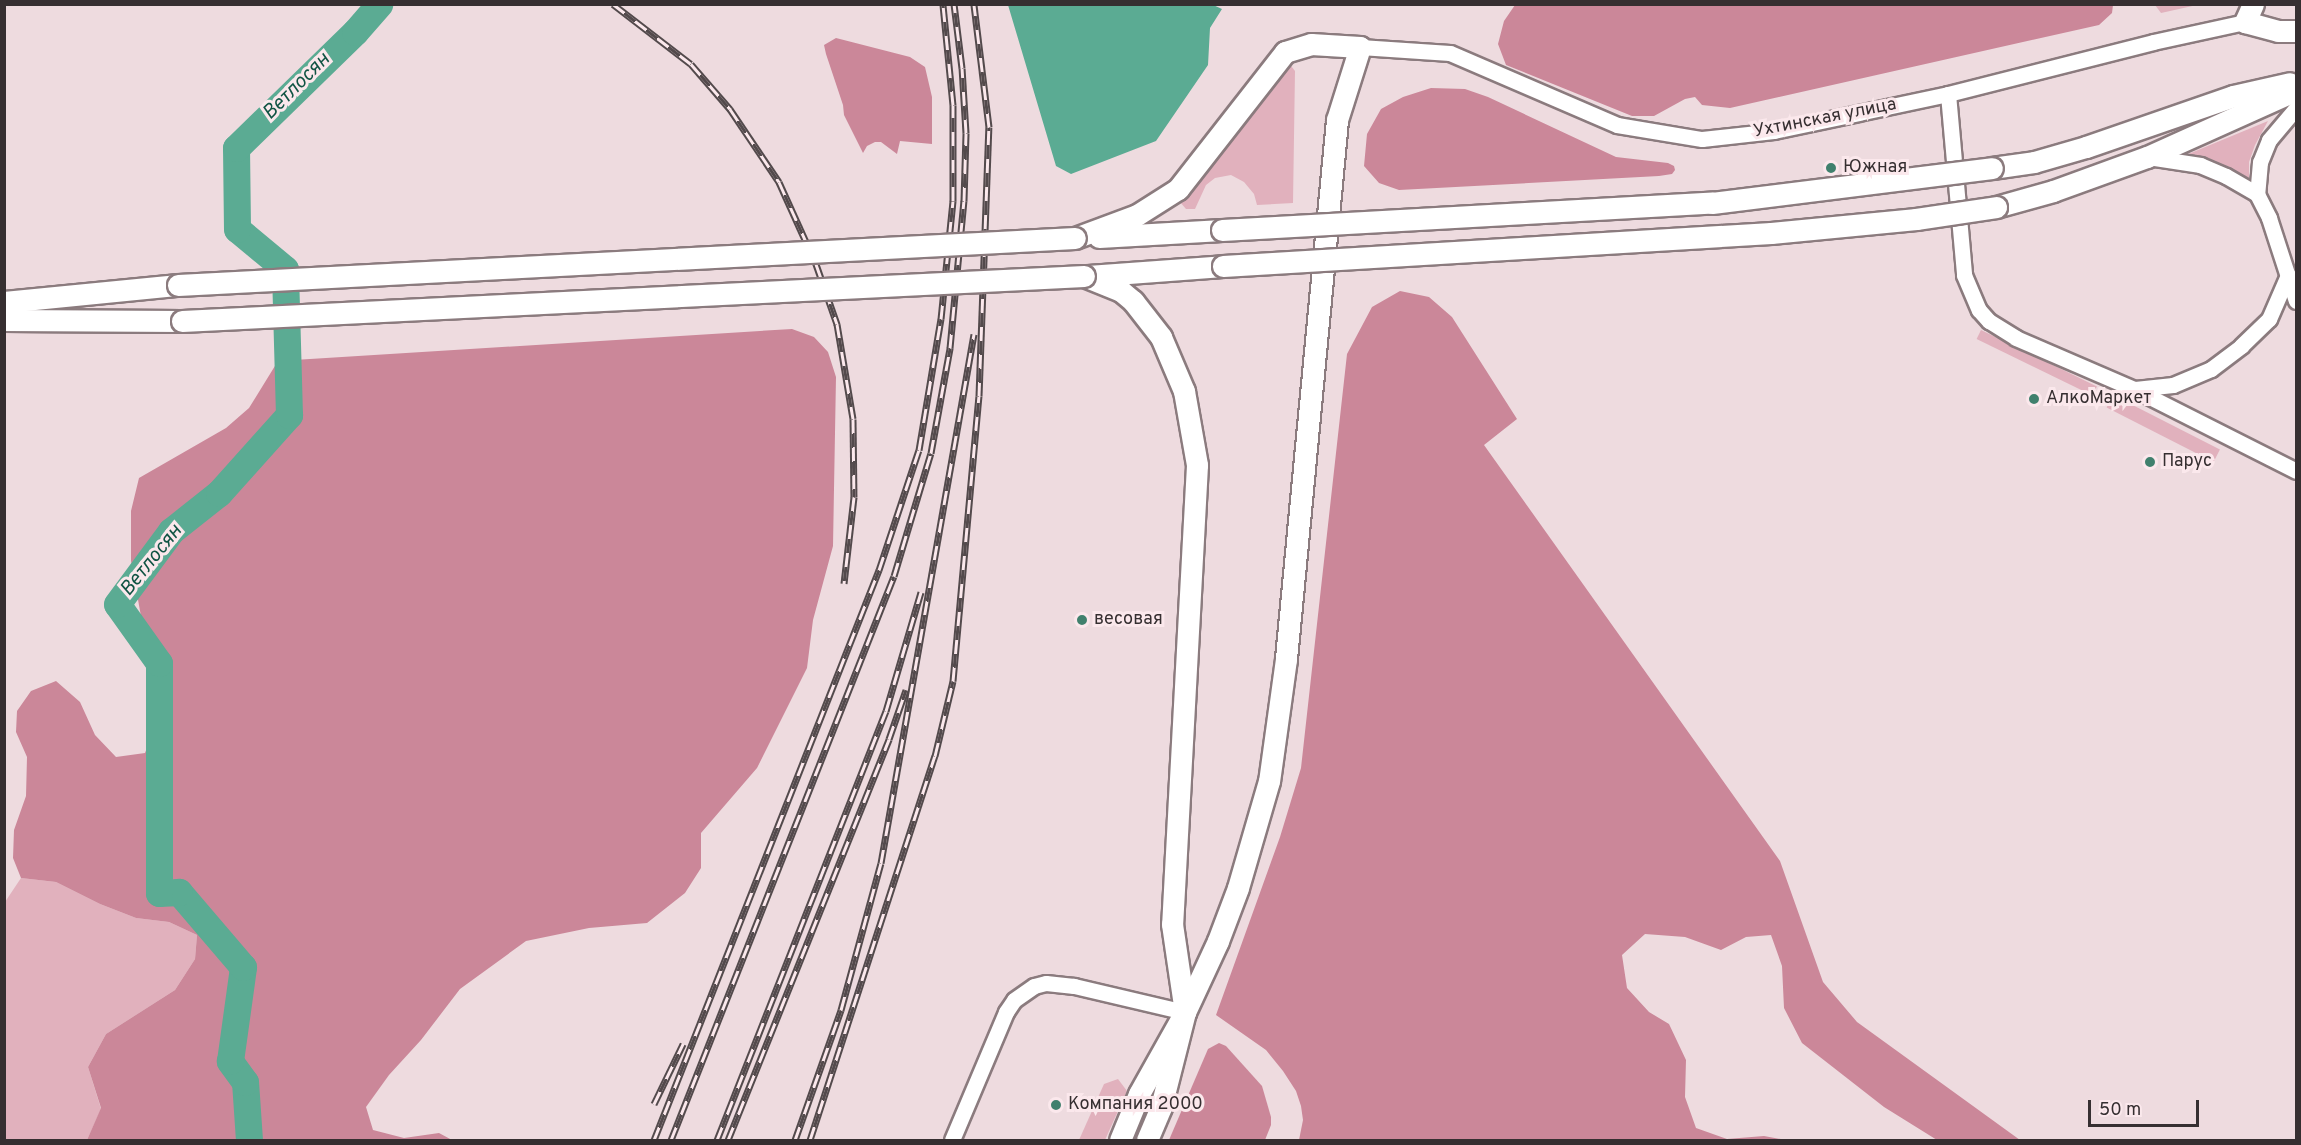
<!DOCTYPE html>
<meta charset="utf-8">
<style>
body{margin:0}
#map{position:relative;width:2301px;height:1145px;overflow:hidden;background:#eedbdf;font-family:Overpass,sans-serif}
div>[style]{position:absolute}
.green>*{inset:0;background:#e1b1bd;transform-origin:0 0}
.forest>*{inset:0;background:#cb8799}
.water>*{inset:0;background:#5bab93}
.river>*{height:27px;margin:-13.5px;padding:0 13.5px;transform-origin:13.5px;border-radius:13.5px;background:#5bab93}
.roads{filter:drop-shadow(2px 0 #8b7b7e) drop-shadow(-2px 0 #8b7b7e) drop-shadow(0 2px #8b7b7e) drop-shadow(0 -2px #8b7b7e)}
.street>*{height:15px;margin:-7.5px;padding:0 7.5px;transform-origin:7.5px;border-radius:7.5px;background:#fff}
.secondary>*{height:21px;margin:-10.5px;padding:0 10.5px;transform-origin:10.5px;border-radius:10.5px;background:#fff}
.rail>*{height:7px;margin-top:-3.5px;transform-origin:0;background:repeating-linear-gradient(90deg,#fbe8ec 0 14px,#534a4c 0 28px);box-sizing:border-box;border-block:2px solid #534a4c}
.bridges{filter:drop-shadow(2px 0 #8b7b7e) drop-shadow(-2px 0 #8b7b7e) drop-shadow(0 2px #8b7b7e) drop-shadow(0 -2px #8b7b7e)}
.secondary-bridge>*{height:21px;margin:-10.5px;padding:0 10.5px;transform-origin:10.5px;border-radius:10.5px;background:#fff}
.dots>*{width:16px;height:16px;translate:-50% -50%;box-sizing:border-box;border:3px solid #fbe8ec;border-radius:50%}
span{translate:-50% -50%;white-space:nowrap;text-align:center;line-height:1.15;-webkit-text-stroke:6px #fbe8ec;paint-order:stroke}
.street-label{font-size:18px;color:#362f31}
.poi-label{font-size:18px;color:#362f31}
.left{translate:0 -50%;text-align:left}
.water-label{font-size:20px;color:#115444;font-style:italic}
.frame{position:absolute;inset:0;border:6px solid #362f31;pointer-events:none}
.scale{position:absolute;left:2088px;top:1100px;width:111px;height:27px;box-sizing:border-box;border:3px solid #362f31;border-top:0;padding-left:8px;font-size:18px;line-height:21px;white-space:nowrap;color:#362f31;-webkit-text-stroke:4px #fbe8ec;paint-order:stroke}
</style>
<div id="map">
<div class="green">
<div style="clip-path:polygon(2155px 5px,2197px 5px,2161px 13px)"></div>
<div style="clip-path:polygon(1288px 62px,1295px 71px,1293px 203px,1257px 205px,1254px 194px,1244px 182px,1231px 175px,1215px 178px,1206px 185px,1195px 209px,1186px 209px,1180px 202px,1180px 197px)"></div>
<div style="clip-path:polygon(2268px 121px,2255px 145px,2249px 162px,2249px 187px,2232px 170px,2210px 161px,2186px 155px)"></div>
<div style="left:1981px;top:330px;width:129px;height:10px;rotate:26deg"></div>
<div style="left:2113px;top:395px;width:120px;height:14px;rotate:27deg"></div>
<div style="clip-path:polygon(21px 878px,56px 882px,100px 904px,136px 918px,169px 922px,197px 935px,195px 959px,175px 990px,106px 1034px,88px 1067px,101px 1109px,87px 1140px,5px 1140px,5px 902px)"></div>
<div style="clip-path:polygon(1118px 1079px,1127px 1091px,1105px 1140px,1079px 1140px,1104px 1084px)"></div>
</div>
<div class="forest">
<div style="clip-path:polygon(1515px 5px,2113px 4px,2113px 5px,2112px 13px,2099px 25px,1730px 108px,1702px 105px,1695px 97px,1685px 99px,1654px 116px,1632px 116px,1506px 65px,1498px 44px,1504px 21px)"></div>
<div style="clip-path:polygon(836px 38px,910px 57px,925px 67px,932px 97px,932px 144px,900px 141px,897px 154px,881px 142px,875px 142px,867px 146px,863px 153px,844px 115px,843px 105px,826px 54px,824px 45px)"></div>
<div style="clip-path:polygon(1431px 88px,1465px 89px,1488px 97px,1616px 157px,1668px 163px,1674px 166px,1675px 170px,1672px 174px,1659px 176px,1399px 190px,1379px 183px,1364px 166px,1367px 134px,1381px 109px,1403px 97px)"></div>
<div style="clip-path:polygon(1400px 291px,1429px 297px,1452px 317px,1517px 419px,1484px 445px,1780px 861px,1823px 982px,1857px 1022px,2020px 1140px,1937px 1140px,1884px 1107px,1802px 1043px,1784px 1008px,1782px 966px,1771px 935px,1746px 937px,1721px 950px,1685px 937px,1645px 934px,1622px 955px,1627px 988px,1649px 1012px,1669px 1024px,1686px 1060px,1685px 1097px,1696px 1128px,1727px 1139px,1764px 1136px,1786px 1140px,1299px 1140px,1303px 1120px,1301px 1106px,1296px 1091px,1283px 1071px,1266px 1050px,1216px 1015px,1280px 837px,1301px 768px,1347px 354px,1372px 307px)"></div>
<div style="clip-path:polygon(792px 329px,814px 337px,828px 352px,836px 377px,833px 546px,813px 620px,807px 668px,757px 768px,701px 833px,701px 868px,685px 893px,647px 923px,589px 928px,526px 941px,460px 989px,421px 1040px,389px 1075px,366px 1107px,373px 1130px,404px 1138px,439px 1133px,452px 1140px,87px 1140px,101px 1108px,88px 1067px,106px 1034px,175px 990px,195px 959px,197px 935px,169px 922px,136px 918px,100px 904px,56px 882px,21px 878px,13px 858px,14px 830px,26px 796px,27px 757px,16px 732px,17px 711px,31px 691px,56px 681px,80px 702px,95px 735px,116px 757px,145px 753px,159px 716px,131px 561px,131px 511px,139px 478px,226px 428px,249px 408px,278px 361px)"></div>
<div style="clip-path:polygon(1219px 1043px,1226px 1046px,1262px 1086px,1271px 1117px,1271px 1125px,1265px 1140px,1169px 1140px,1208px 1049px)"></div>
</div>
<div class="water">
<div style="clip-path:polygon(1211px 4px,1222px 9px,1210px 28px,1208px 65px,1156px 141px,1071px 174px,1056px 166px,1008px 5px)"></div>
</div>
<div class="river">
<div style="left:249px;top:1140px;width:58px;rotate:-93.9deg"></div>
<div style="left:245px;top:1082px;width:26px;rotate:-126deg"></div>
<div style="left:230px;top:1061px;width:95px;rotate:-82.1deg"></div>
<div style="left:243px;top:967px;width:99px;rotate:-130.5deg"></div>
<div style="left:179px;top:892px;width:20px;rotate:177deg"></div>
<div style="left:159px;top:893px;width:230px;rotate:-90deg"></div>
<div style="left:159px;top:663px;width:72px;rotate:-125.4deg"></div>
<div style="left:117px;top:604px;width:91px;rotate:-53.5deg"></div>
<div style="left:171px;top:531px;width:61px;rotate:-38.4deg"></div>
<div style="left:219px;top:493px;width:105px;rotate:-48.1deg"></div>
<div style="left:289px;top:415px;width:146px;rotate:-91.6deg"></div>
<div style="left:285px;top:269px;width:62px;rotate:-140.2deg"></div>
<div style="left:237px;top:229px;width:81px;rotate:-90.7deg"></div>
<div style="left:236px;top:148px;width:166px;rotate:-44.3deg"></div>
<div style="left:355px;top:32px;width:37px;rotate:-49deg"></div>
</div>
<div class="roads">
<div class="street">
<div style="left:1360px;top:47px;width:90px;rotate:3.8deg"></div>
<div style="left:1450px;top:53px;width:182px;rotate:23.3deg"></div>
<div style="left:1617px;top:125px;width:86px;rotate:9.4deg"></div>
<div style="left:1702px;top:139px;width:72px;rotate:-6.3deg"></div>
<div style="left:1774px;top:131px;width:178px;rotate:-12deg"></div>
<div style="left:1948px;top:94px;width:211px;rotate:-14.2deg"></div>
<div style="left:2153px;top:42px;width:94px;rotate:-12.3deg"></div>
<div style="left:1948px;top:94px;width:182px;rotate:84.9deg"></div>
<div style="left:1964px;top:275px;width:38px;rotate:67deg"></div>
<div style="left:1979px;top:310px;width:15px;rotate:48deg"></div>
<div style="left:1989px;top:321px;width:32px;rotate:32deg"></div>
<div style="left:2016px;top:338px;width:129px;rotate:23.4deg"></div>
<div style="left:2134px;top:389px;width:182px;rotate:26.8deg"></div>
<div style="left:2296px;top:108px;width:42px;rotate:130.2deg"></div>
<div style="left:2269px;top:140px;width:24px;rotate:112deg"></div>
<div style="left:2260px;top:162px;width:32px;rotate:95deg"></div>
<div style="left:2257px;top:194px;width:27px;rotate:63deg"></div>
<div style="left:2269px;top:218px;width:87px;rotate:72deg"></div>
<div style="left:2148px;top:157px;width:53px;rotate:8.7deg"></div>
<div style="left:2200px;top:165px;width:28px;rotate:23deg"></div>
<div style="left:2226px;top:176px;width:36px;rotate:30deg"></div>
<div style="left:2135px;top:389px;width:38px;rotate:-6deg"></div>
<div style="left:2173px;top:385px;width:41px;rotate:-22.8deg"></div>
<div style="left:2211px;top:369px;width:38px;rotate:-37deg"></div>
<div style="left:2241px;top:346px;width:39px;rotate:-44deg"></div>
<div style="left:2269px;top:319px;width:48px;rotate:-66.6deg"></div>
<div style="left:952px;top:1140px;width:139px;rotate:-67.1deg"></div>
<div style="left:1006px;top:1012px;width:14px;rotate:-56deg"></div>
<div style="left:1014px;top:1000px;width:24px;rotate:-35deg"></div>
<div style="left:1034px;top:986px;width:12px;rotate:-14deg"></div>
<div style="left:1046px;top:983px;width:28px;rotate:6deg"></div>
<div style="left:1074px;top:986px;width:114px;rotate:13.2deg"></div>
</div>
<div class="secondary">
<div style="left:2253px;top:4px;width:20px;rotate:114deg"></div>
<div style="left:2245px;top:22px;width:34px;rotate:15deg"></div>
<div style="left:2278px;top:31px;width:18px"></div>
<div style="left:1992px;top:168px;width:42px;rotate:-8.1deg"></div>
<div style="left:2034px;top:162px;width:54px;rotate:-16.1deg"></div>
<div style="left:2086px;top:147px;width:156px;rotate:-19.1deg"></div>
<div style="left:2233px;top:96px;width:58px;rotate:-12.8deg"></div>
<div style="left:1996px;top:207px;width:59px;rotate:-15.7deg"></div>
<div style="left:2053px;top:191px;width:100px;rotate:-19.9deg"></div>
<div style="left:2147px;top:157px;width:163px;rotate:-24.2deg"></div>
<div style="left:1099px;top:237px;width:123px;rotate:-3.3deg"></div>
<div style="left:1075px;top:238px;width:66px;rotate:-20.4deg"></div>
<div style="left:1137px;top:215px;width:49px;rotate:-32.4deg"></div>
<div style="left:1178px;top:189px;width:174px;rotate:-52deg"></div>
<div style="left:1285px;top:52px;width:27px;rotate:-17deg"></div>
<div style="left:1311px;top:44px;width:49px;rotate:3.5deg"></div>
<div style="left:1360px;top:47px;width:77px;rotate:107.5deg"></div>
<div style="left:1337px;top:120px;width:541px;rotate:95.41deg"></div>
<div style="left:1286px;top:659px;width:123px;rotate:97.9deg"></div>
<div style="left:1269px;top:781px;width:111px;rotate:106.2deg"></div>
<div style="left:1238px;top:888px;width:57px;rotate:110.7deg"></div>
<div style="left:1218px;top:941px;width:78px;rotate:114.9deg"></div>
<div style="left:1185px;top:1012px;width:94px;rotate:119.3deg"></div>
<div style="left:1139px;top:1094px;width:50px;rotate:112.4deg"></div>
<div style="left:1084px;top:276px;width:40px;rotate:22deg"></div>
<div style="left:1121px;top:291px;width:16px;rotate:40deg"></div>
<div style="left:1133px;top:301px;width:46px;rotate:52.1deg"></div>
<div style="left:1161px;top:337px;width:59px;rotate:66.9deg"></div>
<div style="left:1184px;top:391px;width:75px;rotate:80deg"></div>
<div style="left:1197px;top:465px;width:460px;rotate:93.1deg"></div>
<div style="left:1172px;top:924px;width:89px;rotate:81.6deg"></div>
<div style="left:1185px;top:1012px;width:98px;rotate:104.2deg"></div>
<div style="left:1161px;top:1107px;width:36px;rotate:113deg"></div>
<div style="left:1088px;top:276px;width:135px;rotate:-4.2deg"></div>
<div style="left:4px;top:302px;width:175px;rotate:-5.6deg"></div>
<div style="left:4px;top:320px;width:178px;rotate:0.3deg"></div>
</div>
</div>
<div class="rail">
<div style="left:613px;top:4px;width:98px;rotate:37.6deg"></div>
<div style="left:691px;top:64px;width:60px;rotate:49.1deg"></div>
<div style="left:730px;top:109px;width:88px;rotate:56.1deg"></div>
<div style="left:779px;top:182px;width:90px;rotate:65.7deg"></div>
<div style="left:816px;top:264px;width:64px;rotate:70.7deg"></div>
<div style="left:837px;top:324px;width:96px;rotate:80.4deg"></div>
<div style="left:853px;top:419px;width:78px;rotate:89.3deg"></div>
<div style="left:854px;top:497px;width:87px;rotate:96.6deg"></div>
<div style="left:654px;top:1104px;width:67px;rotate:-64.2deg"></div>
<div style="left:654px;top:1140px;width:613px;rotate:-68.46deg"></div>
<div style="left:879px;top:570px;width:126px;rotate:-71.6deg"></div>
<div style="left:919px;top:450px;width:133px;rotate:-80.5deg"></div>
<div style="left:941px;top:319px;width:119px;rotate:-84.2deg"></div>
<div style="left:953px;top:201px;width:96px;rotate:-90deg"></div>
<div style="left:953px;top:105px;width:101px;rotate:-95.7deg"></div>
<div style="left:671px;top:1140px;width:606px;rotate:-68.43deg"></div>
<div style="left:894px;top:576px;width:128px;rotate:-73.3deg"></div>
<div style="left:931px;top:453px;width:107px;rotate:-79.7deg"></div>
<div style="left:950px;top:348px;width:148px;rotate:-84.6deg"></div>
<div style="left:964px;top:201px;width:68px;rotate:-88.3deg"></div>
<div style="left:966px;top:133px;width:65px;rotate:-93.5deg"></div>
<div style="left:962px;top:68px;width:64px;rotate:-97.1deg"></div>
<div style="left:717px;top:1140px;width:461px;rotate:-68.5deg"></div>
<div style="left:886px;top:711px;width:124px;rotate:-73.6deg"></div>
<div style="left:728px;top:1140px;width:432px;rotate:-68.1deg"></div>
<div style="left:889px;top:739px;width:52px;rotate:-70.9deg"></div>
<div style="left:795px;top:1140px;width:138px;rotate:-70.5deg"></div>
<div style="left:841px;top:1010px;width:152px;rotate:-74.8deg"></div>
<div style="left:881px;top:863px;width:537px;rotate:-80.03deg"></div>
<div style="left:810px;top:1140px;width:404px;rotate:-72deg"></div>
<div style="left:935px;top:756px;width:77px;rotate:-76.5deg"></div>
<div style="left:953px;top:681px;width:286px;rotate:-84.8deg"></div>
<div style="left:979px;top:396px;width:269px;rotate:-87.9deg"></div>
<div style="left:989px;top:127px;width:124px;rotate:-97deg"></div>
</div>
<div class="bridges">
<div class="secondary-bridge">
<div style="left:1222px;top:230px;width:491px;rotate:-3.2deg"></div>
<div style="left:1712px;top:203px;width:282px;rotate:-7.1deg"></div>
<div style="left:1223px;top:266px;width:549px;rotate:-3.45deg"></div>
<div style="left:1771px;top:233px;width:146px;rotate:-5.5deg"></div>
<div style="left:1916px;top:219px;width:81px;rotate:-8.5deg"></div>
<div style="left:178px;top:285px;width:898px;rotate:-3deg"></div>
<div style="left:182px;top:321px;width:903px;rotate:-2.86deg"></div>
</div>
</div>
<div class="dots">
<div style="left:1831px;top:168px;background:#40806d"></div>
<div style="left:2034px;top:399px;background:#40806d"></div>
<div style="left:2150px;top:462px;background:#40806d"></div>
<div style="left:1082px;top:620px;background:#40806d"></div>
<div style="left:1056px;top:1105px;background:#40806d"></div>
</div>
<div class="street-label">
<span style="left:1825px;top:119px;rotate:-11deg">Ухтинская улица</span>
</div>
<div class="poi-label">
<span class="left" style="left:1843px;top:168px">Южная</span>
<span class="left" style="left:2046px;top:399px">АлкоМаркет</span>
<span class="left" style="left:2162px;top:462px">Парус</span>
<span class="left" style="left:1094px;top:620px">весовая</span>
<span class="left" style="left:1068px;top:1105px">Компания 2000</span>
</div>
<div class="water-label">
<span style="left:297px;top:87px;rotate:-45deg">Ветлосян</span>
<span style="left:152px;top:561px;rotate:-51deg">Ветлосян</span>
</div>
<div class="frame"></div>
<div class="scale">50 m</div>
</div>
